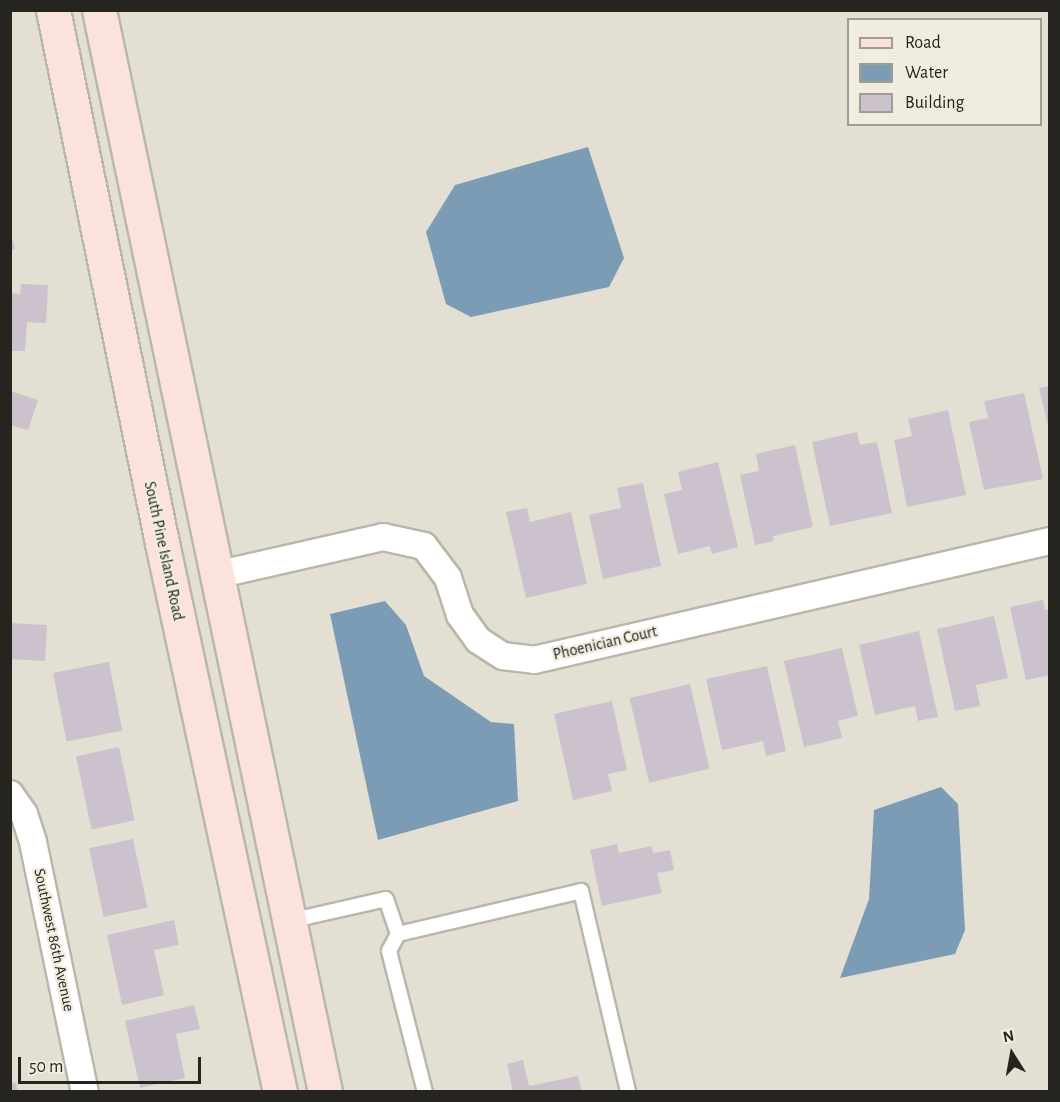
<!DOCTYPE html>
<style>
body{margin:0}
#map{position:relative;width:1060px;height:1102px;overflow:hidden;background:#e3e0d3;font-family:"Alegreya Sans",sans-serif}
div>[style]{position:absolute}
.water>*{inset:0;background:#7c9cb6}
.building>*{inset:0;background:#cbc2cd;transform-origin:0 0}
.roads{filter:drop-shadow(2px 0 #b9b7aa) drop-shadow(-2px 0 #b9b7aa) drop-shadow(0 2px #b9b7aa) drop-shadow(0 -2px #b9b7aa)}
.service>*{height:14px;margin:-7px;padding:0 7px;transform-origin:7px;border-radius:7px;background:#fff}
.minor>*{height:26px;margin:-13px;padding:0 13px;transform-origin:13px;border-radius:13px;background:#fff}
.secondary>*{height:33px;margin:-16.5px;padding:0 16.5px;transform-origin:16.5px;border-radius:16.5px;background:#fbe2dd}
span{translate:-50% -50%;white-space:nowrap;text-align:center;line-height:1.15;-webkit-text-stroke:4.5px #f0ede0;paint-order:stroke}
.street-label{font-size:16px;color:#25241f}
.frame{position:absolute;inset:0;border:12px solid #25241f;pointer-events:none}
.legend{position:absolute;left:847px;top:18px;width:195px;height:108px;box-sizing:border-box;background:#f0ede0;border:2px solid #9f9d93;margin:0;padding:8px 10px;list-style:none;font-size:18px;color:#25241f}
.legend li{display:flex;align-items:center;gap:12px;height:30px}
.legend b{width:30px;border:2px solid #9f9d93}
.north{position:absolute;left:982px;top:1024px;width:60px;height:60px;-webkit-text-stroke:4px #f0ede0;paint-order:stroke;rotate:349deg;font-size:16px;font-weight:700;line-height:24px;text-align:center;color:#25241f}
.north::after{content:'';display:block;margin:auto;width:21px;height:27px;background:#25241f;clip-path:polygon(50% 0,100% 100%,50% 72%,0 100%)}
.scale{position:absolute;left:18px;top:1057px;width:183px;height:27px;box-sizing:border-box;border:3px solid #25241f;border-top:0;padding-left:8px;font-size:18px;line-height:21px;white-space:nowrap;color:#25241f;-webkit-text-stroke:4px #f0ede0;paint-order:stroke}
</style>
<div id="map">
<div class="water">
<div style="clip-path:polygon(588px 147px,624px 258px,609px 287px,471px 317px,446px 304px,426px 232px,455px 185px)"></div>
<div style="clip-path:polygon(385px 601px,406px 625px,424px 676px,491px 722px,514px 724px,518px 801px,378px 840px,330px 614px)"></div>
<div style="clip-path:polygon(941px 787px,958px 804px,965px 930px,955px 954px,840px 978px,869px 899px,874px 810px)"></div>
</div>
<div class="building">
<div style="clip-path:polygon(10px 231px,15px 249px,10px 250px)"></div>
<div style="clip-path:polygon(21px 284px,48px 285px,46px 323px,27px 322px,25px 351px,10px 351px,10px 293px,20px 294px)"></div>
<div style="clip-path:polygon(1050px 386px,1050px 430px,1049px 430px,1039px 388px)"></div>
<div style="clip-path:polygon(10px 391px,38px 400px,28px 430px,10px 425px)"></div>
<div style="clip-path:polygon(1024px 393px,1043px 479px,984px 490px,969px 422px,988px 418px,984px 401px)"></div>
<div style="clip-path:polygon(948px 410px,966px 495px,907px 507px,894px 440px,912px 436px,908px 419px)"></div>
<div style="clip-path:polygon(857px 432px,860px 445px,877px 442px,892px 513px,830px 526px,812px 442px)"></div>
<div style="clip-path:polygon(795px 445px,813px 527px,773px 536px,774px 541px,755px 545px,740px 475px,759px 471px,756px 454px)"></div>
<div style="clip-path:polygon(718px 462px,738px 547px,712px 554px,710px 546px,678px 554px,664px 494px,682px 490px,678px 472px)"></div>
<div style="clip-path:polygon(643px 483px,661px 566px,603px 579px,589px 515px,621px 508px,617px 488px)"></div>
<div style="clip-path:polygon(527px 508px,530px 522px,571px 512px,587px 584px,526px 598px,506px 512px)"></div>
<div style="clip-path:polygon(1043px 600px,1045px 610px,1050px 609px,1050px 675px,1026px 680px,1010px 607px)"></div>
<div style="clip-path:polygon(994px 616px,1008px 678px,976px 685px,980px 706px,955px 711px,937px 629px)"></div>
<div style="left:10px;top:623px;width:37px;height:36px;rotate:3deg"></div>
<div style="clip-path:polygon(919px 631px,938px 717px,918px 721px,915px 706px,875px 715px,859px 645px)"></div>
<div style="clip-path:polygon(842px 648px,858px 716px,838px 721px,842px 738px,804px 747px,784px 661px)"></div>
<div style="left:109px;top:662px;width:70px;height:57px;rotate:79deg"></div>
<div style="clip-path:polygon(767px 666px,786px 751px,766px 756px,763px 741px,722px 750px,706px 679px)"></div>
<div style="left:690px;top:684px;width:87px;height:62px;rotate:77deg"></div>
<div style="clip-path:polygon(612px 701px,627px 770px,608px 774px,612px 791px,573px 800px,554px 714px)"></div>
<div style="left:119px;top:747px;width:75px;height:44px;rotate:78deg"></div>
<div style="left:133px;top:839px;width:70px;height:45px;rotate:78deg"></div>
<div style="clip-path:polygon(617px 844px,619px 853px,652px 846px,653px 853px,670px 850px,674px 870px,657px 873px,662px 893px,602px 906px,590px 850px)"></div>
<div style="clip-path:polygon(174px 920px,179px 945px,154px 950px,164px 995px,122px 1005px,107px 935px)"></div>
<div style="clip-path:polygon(194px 1005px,200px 1029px,176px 1034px,185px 1078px,140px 1088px,125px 1021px)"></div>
<div style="clip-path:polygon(523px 1060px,529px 1086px,578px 1076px,582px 1092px,513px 1092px,507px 1064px)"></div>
<div style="clip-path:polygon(16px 1082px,18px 1092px,10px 1092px,10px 1084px)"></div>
</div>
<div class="roads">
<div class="service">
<div style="left:289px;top:921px;width:99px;rotate:-12.8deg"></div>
<div style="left:386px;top:899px;width:37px;rotate:71deg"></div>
<div style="left:398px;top:934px;width:188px;rotate:-13.2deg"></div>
<div style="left:581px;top:891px;width:206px;rotate:76.8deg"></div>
<div style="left:398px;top:934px;width:19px;rotate:118deg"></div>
<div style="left:389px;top:951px;width:146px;rotate:75.7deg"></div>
</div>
<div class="minor">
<div style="left:216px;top:575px;width:171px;rotate:-12.8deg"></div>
<div style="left:383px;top:537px;width:42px;rotate:12.4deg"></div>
<div style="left:424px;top:546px;width:40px;rotate:53deg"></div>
<div style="left:448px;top:578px;width:39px;rotate:72deg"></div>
<div style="left:460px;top:615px;width:31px;rotate:54deg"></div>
<div style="left:478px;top:640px;width:30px;rotate:33deg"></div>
<div style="left:503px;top:656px;width:31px;rotate:7deg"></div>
<div style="left:534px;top:660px;width:530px;rotate:-12.99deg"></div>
<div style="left:10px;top:794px;width:24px;rotate:55deg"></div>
<div style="left:24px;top:814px;width:29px;rotate:72deg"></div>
<div style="left:33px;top:842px;width:255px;rotate:78.3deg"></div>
</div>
<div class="secondary">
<div style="left:53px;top:10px;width:544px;rotate:78.44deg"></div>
<div style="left:162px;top:543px;width:562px;rotate:77.87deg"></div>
<div style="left:99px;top:10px;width:1105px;rotate:78.2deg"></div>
</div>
</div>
<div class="street-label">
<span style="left:164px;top:551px;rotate:78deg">South Pine Island Road</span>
<span style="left:605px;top:643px;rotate:-13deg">Phoenician Court</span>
<span style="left:54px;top:940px;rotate:78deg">Southwest 86th Avenue</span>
</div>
<div class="frame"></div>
<ul class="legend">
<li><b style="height:8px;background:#fbe2dd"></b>Road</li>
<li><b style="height:16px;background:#7c9cb6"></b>Water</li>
<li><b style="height:16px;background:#cbc2cd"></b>Building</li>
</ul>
<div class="north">N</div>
<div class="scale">50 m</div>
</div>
